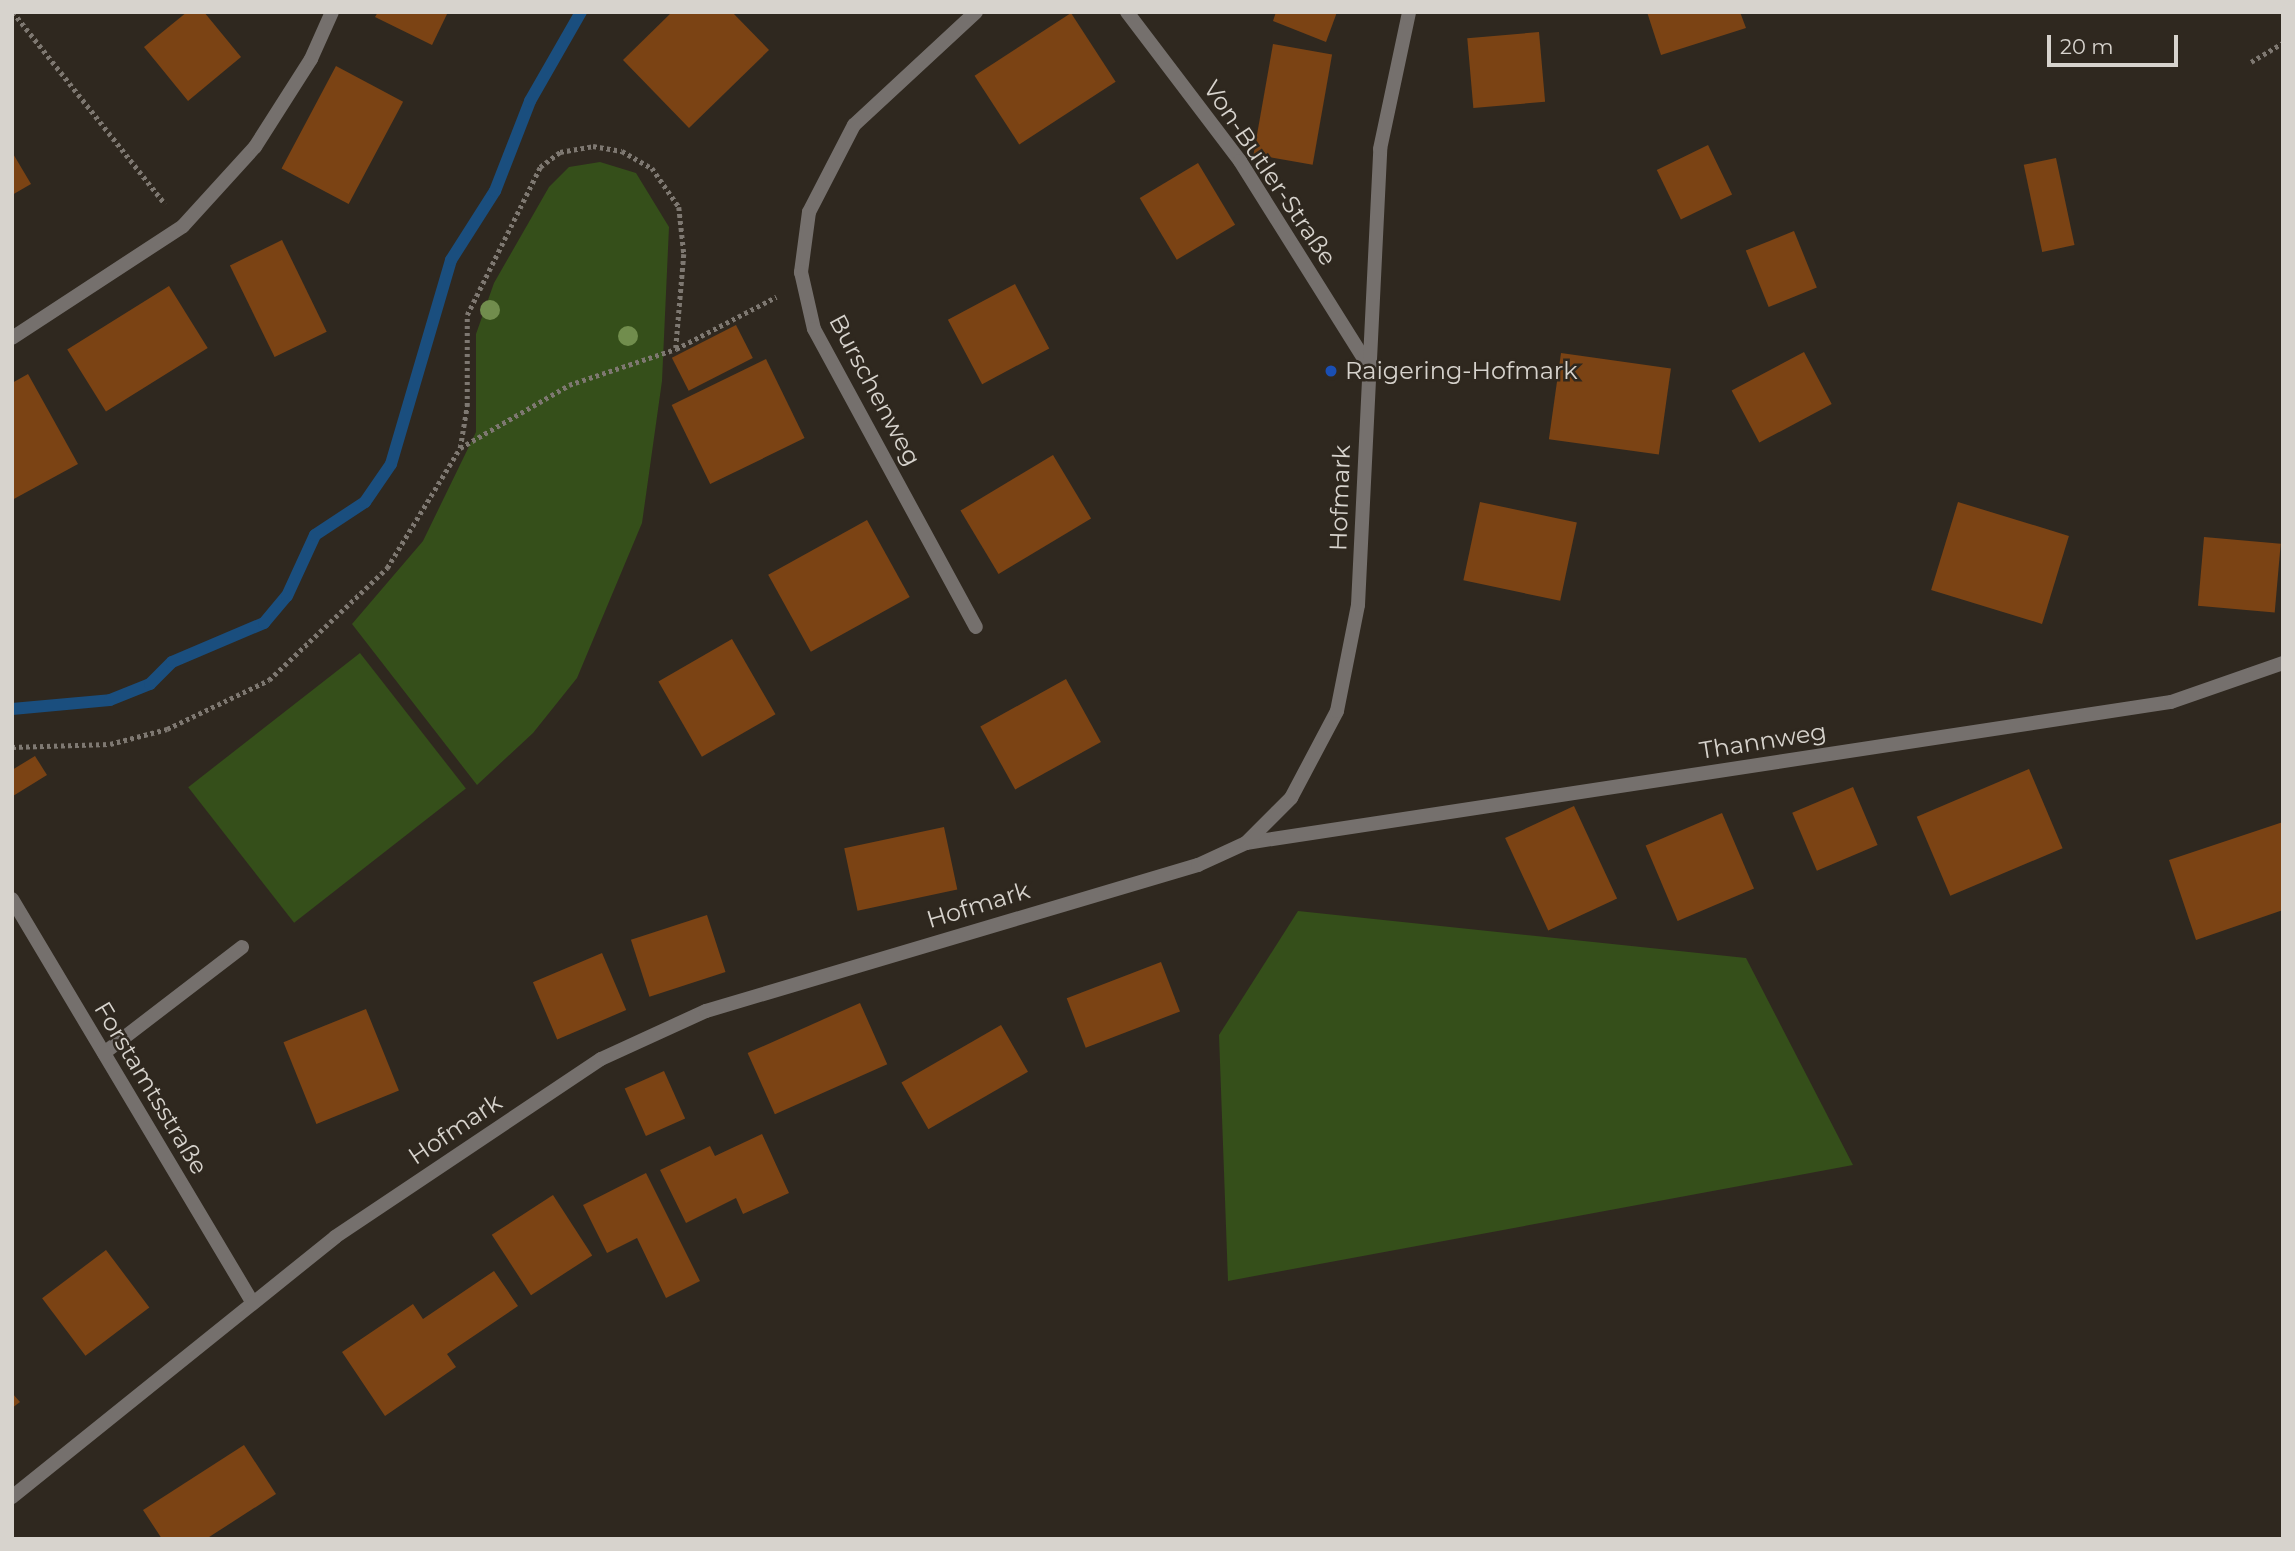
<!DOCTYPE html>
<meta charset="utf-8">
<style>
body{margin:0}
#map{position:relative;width:2295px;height:1551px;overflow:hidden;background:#2f281f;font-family:Montserrat,sans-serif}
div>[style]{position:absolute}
.green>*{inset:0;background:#354f1a;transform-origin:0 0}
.stream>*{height:12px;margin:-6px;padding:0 6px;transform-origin:6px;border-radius:6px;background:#1a4e7e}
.building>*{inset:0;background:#7b4314;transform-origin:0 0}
.path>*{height:4.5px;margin-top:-2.25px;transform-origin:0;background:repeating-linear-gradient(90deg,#7e7871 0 3.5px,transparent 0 7px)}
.service>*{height:14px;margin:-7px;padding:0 7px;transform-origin:7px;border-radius:7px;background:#75706d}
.minor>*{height:14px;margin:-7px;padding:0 7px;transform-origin:7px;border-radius:7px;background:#75706d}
.tertiary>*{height:14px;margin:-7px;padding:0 7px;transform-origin:7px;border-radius:7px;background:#75706d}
.trees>*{width:20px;height:20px;margin:-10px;border-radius:50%;background:#718d4d}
.dots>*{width:19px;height:19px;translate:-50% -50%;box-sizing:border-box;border:4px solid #2f281f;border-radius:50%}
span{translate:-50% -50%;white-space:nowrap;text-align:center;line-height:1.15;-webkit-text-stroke:5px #2f281f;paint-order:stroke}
.street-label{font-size:24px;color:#d7d3cd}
.poi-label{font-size:24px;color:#d7d3cd}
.left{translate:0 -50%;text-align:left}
.frame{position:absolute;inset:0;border:14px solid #d7d3cd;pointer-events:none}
.scale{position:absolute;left:2047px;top:35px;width:131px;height:32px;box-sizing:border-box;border:4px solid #d7d3cd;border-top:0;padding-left:9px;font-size:21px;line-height:24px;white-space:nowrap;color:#d7d3cd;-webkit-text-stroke:5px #2f281f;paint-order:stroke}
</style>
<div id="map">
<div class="green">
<div style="clip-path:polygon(600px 162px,636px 173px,669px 227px,662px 381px,642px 523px,577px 678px,533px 733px,477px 785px,352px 624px,423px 541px,476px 432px,476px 334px,494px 283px,549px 187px,569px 167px)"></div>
<div style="left:360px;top:653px;width:172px;height:218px;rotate:52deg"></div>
<div style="clip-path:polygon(1298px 911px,1746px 958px,1853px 1165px,1228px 1281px,1219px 1035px)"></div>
</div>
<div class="stream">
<div style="left:12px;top:709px;width:98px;rotate:-5.2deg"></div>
<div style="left:110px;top:700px;width:43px;rotate:-21.8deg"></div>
<div style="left:150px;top:684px;width:31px;rotate:-45deg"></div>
<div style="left:172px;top:662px;width:100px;rotate:-23deg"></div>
<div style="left:264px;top:623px;width:35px;rotate:-50deg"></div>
<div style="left:287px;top:596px;width:67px;rotate:-65.3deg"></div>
<div style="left:315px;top:535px;width:60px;rotate:-33.4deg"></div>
<div style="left:365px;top:502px;width:46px;rotate:-55.6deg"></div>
<div style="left:391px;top:464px;width:213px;rotate:-73.6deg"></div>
<div style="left:451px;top:260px;width:82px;rotate:-57.5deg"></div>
<div style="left:495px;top:191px;width:97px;rotate:-68.7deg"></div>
<div style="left:530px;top:101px;width:103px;rotate:-60.2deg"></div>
</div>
<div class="building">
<div style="clip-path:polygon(187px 12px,204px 12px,241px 57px,188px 101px,144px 47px)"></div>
<div style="clip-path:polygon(378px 12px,448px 12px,432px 45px,375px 17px)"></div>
<div style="clip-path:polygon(672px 12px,732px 12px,769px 50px,689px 128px,623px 60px)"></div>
<div style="clip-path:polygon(1276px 12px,1337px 12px,1326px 42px,1273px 21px)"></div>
<div style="clip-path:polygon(1647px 12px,1740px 12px,1746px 28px,1661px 55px)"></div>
<div style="left:1071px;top:13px;width:82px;height:115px;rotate:57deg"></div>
<div style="left:1539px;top:32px;width:70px;height:72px;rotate:85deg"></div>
<div style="left:1273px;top:44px;width:60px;height:112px;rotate:10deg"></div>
<div style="left:336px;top:66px;width:76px;height:116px;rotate:28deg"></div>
<div style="left:1708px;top:145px;width:55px;height:57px;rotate:64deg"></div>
<div style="clip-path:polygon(12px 152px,31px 184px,12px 195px)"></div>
<div style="left:2056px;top:158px;width:89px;height:33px;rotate:78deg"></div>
<div style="left:1198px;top:163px;width:72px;height:68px;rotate:59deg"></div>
<div style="left:1794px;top:231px;width:61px;height:52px;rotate:68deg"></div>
<div style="left:282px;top:240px;width:102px;height:58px;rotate:64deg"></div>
<div style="left:1015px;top:284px;width:73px;height:76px;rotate:62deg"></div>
<div style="left:169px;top:286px;width:73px;height:120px;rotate:58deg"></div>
<div style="left:736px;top:325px;width:37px;height:72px;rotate:63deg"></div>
<div style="left:1804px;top:352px;width:59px;height:82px;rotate:62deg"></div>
<div style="left:1561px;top:353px;width:111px;height:87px;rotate:8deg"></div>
<div style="left:766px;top:359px;width:88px;height:105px;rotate:64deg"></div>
<div style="clip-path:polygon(28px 374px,78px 464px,12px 500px,12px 383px)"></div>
<div style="left:1053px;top:455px;width:74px;height:108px;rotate:59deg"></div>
<div style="left:1480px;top:502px;width:99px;height:80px;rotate:12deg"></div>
<div style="left:1958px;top:502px;width:116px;height:92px;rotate:17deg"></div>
<div style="left:867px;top:520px;width:88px;height:113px;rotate:61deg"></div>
<div style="left:2204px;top:537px;width:77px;height:69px;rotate:5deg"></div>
<div style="left:732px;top:639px;width:87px;height:85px;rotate:60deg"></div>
<div style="left:1066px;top:679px;width:72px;height:98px;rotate:61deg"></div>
<div style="clip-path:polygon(35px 756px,47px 775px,13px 796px,12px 770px)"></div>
<div style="left:2029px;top:769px;width:86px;height:122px;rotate:67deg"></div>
<div style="left:1853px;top:787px;width:63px;height:66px;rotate:67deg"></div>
<div style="left:1574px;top:806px;width:102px;height:76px;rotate:65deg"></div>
<div style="left:1722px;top:813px;width:82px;height:83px;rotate:67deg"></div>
<div style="clip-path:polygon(2283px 822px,2283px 910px,2196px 940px,2169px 860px)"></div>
<div style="left:944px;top:827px;width:64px;height:102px;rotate:78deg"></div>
<div style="left:707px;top:915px;width:60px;height:80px;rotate:72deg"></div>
<div style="left:602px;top:953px;width:62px;height:75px;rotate:67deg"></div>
<div style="left:1161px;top:962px;width:53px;height:101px;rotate:69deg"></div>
<div style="left:860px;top:1003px;width:67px;height:123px;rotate:66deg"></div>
<div style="left:366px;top:1009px;width:88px;height:89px;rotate:68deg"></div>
<div style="left:1001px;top:1025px;width:54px;height:115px;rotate:60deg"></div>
<div style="left:664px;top:1071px;width:52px;height:43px;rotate:66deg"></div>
<div style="clip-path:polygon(762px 1134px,789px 1193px,743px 1214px,736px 1198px,686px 1223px,660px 1170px,710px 1146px,715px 1156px)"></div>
<div style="clip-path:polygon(646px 1173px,700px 1281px,666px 1298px,637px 1238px,607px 1253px,583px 1205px)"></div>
<div style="left:553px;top:1195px;width:72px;height:73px;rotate:57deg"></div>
<div style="left:106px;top:1250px;width:72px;height:80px;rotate:53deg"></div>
<div style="clip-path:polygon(494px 1271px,518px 1306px,447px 1354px,456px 1367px,385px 1416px,342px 1352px,413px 1304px,423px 1319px)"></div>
<div style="clip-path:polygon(12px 1393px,20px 1402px,12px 1408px)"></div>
<div style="clip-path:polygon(244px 1445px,276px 1494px,206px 1539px,162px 1539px,143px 1510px)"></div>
</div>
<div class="path">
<div style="left:13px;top:12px;width:245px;rotate:51.6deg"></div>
<div style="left:2251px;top:62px;width:37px;rotate:-31deg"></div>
<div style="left:460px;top:448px;width:43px;rotate:-80.5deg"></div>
<div style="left:467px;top:406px;width:91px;rotate:-90deg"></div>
<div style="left:467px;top:315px;width:165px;rotate:-63.7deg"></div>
<div style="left:540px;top:167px;width:25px;rotate:-37deg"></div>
<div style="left:560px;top:152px;width:34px;rotate:-10deg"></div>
<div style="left:593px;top:146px;width:29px;rotate:10deg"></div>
<div style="left:622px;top:151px;width:34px;rotate:30deg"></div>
<div style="left:652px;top:168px;width:47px;rotate:55.3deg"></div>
<div style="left:679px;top:207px;width:47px;rotate:83.9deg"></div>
<div style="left:684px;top:254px;width:94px;rotate:94.9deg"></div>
<div style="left:12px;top:747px;width:98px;rotate:-1.8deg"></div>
<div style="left:110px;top:744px;width:59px;rotate:-14.7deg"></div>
<div style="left:167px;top:729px;width:113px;rotate:-25.7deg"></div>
<div style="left:269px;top:680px;width:163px;rotate:-43.5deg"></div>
<div style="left:387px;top:568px;width:140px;rotate:-58.7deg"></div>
<div style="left:460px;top:448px;width:126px;rotate:-30deg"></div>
<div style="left:569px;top:385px;width:113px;rotate:-18.6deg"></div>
<div style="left:676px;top:349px;width:113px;rotate:-27.5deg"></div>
</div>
<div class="service">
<div style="left:104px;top:1053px;width:174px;rotate:-37.5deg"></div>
</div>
<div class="minor">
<div style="left:976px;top:12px;width:166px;rotate:137.2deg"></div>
<div style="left:854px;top:125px;width:98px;rotate:117.3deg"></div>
<div style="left:809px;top:212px;width:61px;rotate:97.6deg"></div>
<div style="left:801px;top:272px;width:58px;rotate:77.2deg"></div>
<div style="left:814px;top:329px;width:339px;rotate:61.5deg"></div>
<div style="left:1127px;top:12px;width:187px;rotate:52.8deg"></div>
<div style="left:1240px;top:161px;width:241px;rotate:57.9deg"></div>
<div style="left:12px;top:338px;width:204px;rotate:-33.2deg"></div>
<div style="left:183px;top:226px;width:107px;rotate:-47.7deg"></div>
<div style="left:255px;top:147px;width:104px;rotate:-57.5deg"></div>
<div style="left:311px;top:59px;width:51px;rotate:-65.9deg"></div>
<div style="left:1246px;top:843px;width:936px;rotate:-8.67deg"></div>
<div style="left:2171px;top:702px;width:119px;rotate:-19.2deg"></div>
<div style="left:12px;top:899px;width:467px;rotate:59.2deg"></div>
</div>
<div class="tertiary">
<div style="left:12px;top:1497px;width:415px;rotate:-38.8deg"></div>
<div style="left:335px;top:1237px;width:320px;rotate:-33.8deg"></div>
<div style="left:601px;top:1059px;width:115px;rotate:-24.6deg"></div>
<div style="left:706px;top:1011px;width:513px;rotate:-16.53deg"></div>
<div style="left:1198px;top:865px;width:53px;rotate:-24.6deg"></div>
<div style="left:1246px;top:843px;width:64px;rotate:-45deg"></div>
<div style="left:1291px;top:798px;width:98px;rotate:-62.1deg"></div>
<div style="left:1337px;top:711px;width:108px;rotate:-78.8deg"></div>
<div style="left:1358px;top:605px;width:457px;rotate:-87.2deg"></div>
<div style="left:1380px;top:149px;width:140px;rotate:-78deg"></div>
</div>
<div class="trees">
<div style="left:490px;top:310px"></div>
<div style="left:628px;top:336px"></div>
</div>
<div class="dots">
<div style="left:1331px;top:371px;background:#1a4fb4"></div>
</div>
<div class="street-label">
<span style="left:1270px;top:173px;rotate:56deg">Von-Butler-Straße</span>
<span style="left:875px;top:390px;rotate:62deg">Burschenweg</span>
<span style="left:1340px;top:498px;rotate:-88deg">Hofmark</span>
<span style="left:1763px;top:741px;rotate:-9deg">Thannweg</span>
<span style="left:978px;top:905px;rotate:-17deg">Hofmark</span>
<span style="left:151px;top:1088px;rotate:59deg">Forstamtsstraße</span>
<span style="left:455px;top:1129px;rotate:-34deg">Hofmark</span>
</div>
<div class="poi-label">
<span class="left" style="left:1345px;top:371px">Raigering-Hofmark</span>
</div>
<div class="frame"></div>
<div class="scale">20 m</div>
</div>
